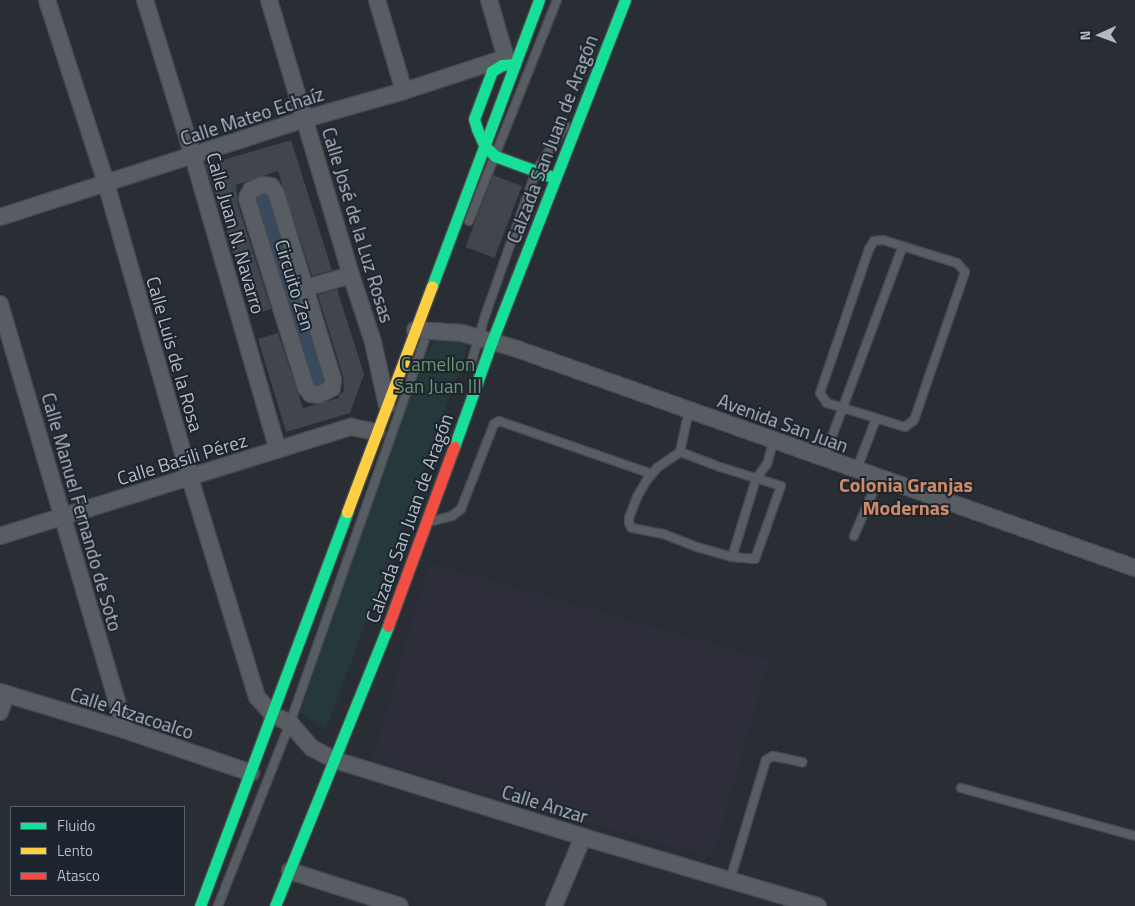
<!DOCTYPE html>
<meta charset="utf-8">
<style>
body{margin:0}
#map{position:relative;width:1135px;height:906px;overflow:hidden;background:#282e34;font-family:"Titillium Web",sans-serif}
div>[style]{position:absolute}
.medical>*{inset:0;background:#2e2e3a;transform-origin:0 0}
.green>*{inset:0;background:#26393a}
.water>*{inset:0;background:#374a5e;transform-origin:0 0}
.building>*{inset:0;background:#40464b;transform-origin:0 0}
.roads{filter:drop-shadow(1px 0 #464a4f) drop-shadow(-1px 0 #464a4f) drop-shadow(0 1px #464a4f) drop-shadow(0 -1px #464a4f)}
.lane>*{height:8px;margin:-4px;padding:0 4px;transform-origin:4px;border-radius:4px;background:#585c63}
.street>*{height:16px;margin:-8px;padding:0 8px;transform-origin:8px;border-radius:8px;background:#585c63}
.fast>*{height:11px;margin:-5.5px;padding:0 5.5px;transform-origin:5.5px;border-radius:5.5px;background:#16e098}
.slow>*{height:11px;margin:-5.5px;padding:0 5.5px;transform-origin:5.5px;border-radius:5.5px;background:#ffcf43}
.jam>*{height:11px;margin:-5.5px;padding:0 5.5px;transform-origin:5.5px;border-radius:5.5px;background:#f24e42}
span{translate:-50% -50%;white-space:nowrap;text-align:center;line-height:1.15;-webkit-text-stroke:4px #1c252e;paint-order:stroke}
.street-label{font-size:19px;color:#b2bbc6}
.park-label{font-size:19px;color:#6a9571}
.neighbourhood-label{font-size:20px;color:#ce8a64;font-weight:700}
.legend{position:absolute;left:10px;top:806px;width:175px;height:90px;box-sizing:border-box;background:#1c252e;border:1px solid #58616b;margin:0;padding:6px 9px;list-style:none;font-size:15px;color:#b2bbc6}
.legend li{display:flex;align-items:center;gap:10px;height:25px}
.legend b{width:25px;border:1px solid #58616b}
.north{position:absolute;left:1075px;top:10px;width:50px;height:50px;-webkit-text-stroke:4px #1c252e;paint-order:stroke;rotate:268deg;font-size:14px;font-weight:700;line-height:20px;text-align:center;color:#b2bbc6}
.north::after{content:'';display:block;margin:auto;width:18px;height:22px;background:#b2bbc6;clip-path:polygon(50% 0,100% 100%,50% 72%,0 100%)}
</style>
<div id="map">
<div class="medical">
<div style="left:429px;top:562px;width:354px;height:207px;rotate:16deg"></div>
</div>
<div class="green">
<div style="clip-path:polygon(438px 337px,467px 337px,465px 356px,326px 729px,300px 713px,422px 361px)"></div>
</div>
<div class="water">
<div style="left:269px;top:192px;width:201px;height:17px;rotate:73deg"></div>
</div>
<div class="building">
<div style="clip-path:polygon(291px 140px,332px 270px,312px 276px,278px 171px,236px 185px,238px 205px,271px 309px,252px 315px,206px 165px)"></div>
<div style="left:493px;top:175px;width:31px;height:77px;rotate:21deg"></div>
<div style="clip-path:polygon(337px 289px,364px 374px,350px 413px,286px 432px,258px 339px,278px 333px,303px 408px,339px 398px,339px 395px,344px 391px,343px 376px,318px 295px)"></div>
</div>
<div class="roads">
<div class="lane">
<div style="left:469px;top:221px;width:238px;rotate:-68.3deg"></div>
<div style="left:883px;top:240px;width:77px;rotate:17.3deg"></div>
<div style="left:957px;top:263px;width:12px;rotate:48deg"></div>
<div style="left:965px;top:272px;width:157px;rotate:109deg"></div>
<div style="left:914px;top:420px;width:11px;rotate:142deg"></div>
<div style="left:905px;top:427px;width:82px;rotate:-162.9deg"></div>
<div style="left:827px;top:403px;width:12px;rotate:-125deg"></div>
<div style="left:820px;top:393px;width:152px;rotate:-71.2deg"></div>
<div style="left:869px;top:249px;width:9px;rotate:-58deg"></div>
<div style="left:874px;top:241px;width:9px;rotate:-6deg"></div>
<div style="left:470px;top:367px;width:53px;rotate:-73.6deg"></div>
<div style="left:485px;top:316px;width:154px;rotate:-70.6deg"></div>
<div style="left:536px;top:171px;width:54px;rotate:-57.2deg"></div>
<div style="left:680px;top:452px;width:43px;rotate:20.6deg"></div>
<div style="left:720px;top:467px;width:64px;rotate:17.3deg"></div>
<div style="left:781px;top:486px;width:77px;rotate:109.6deg"></div>
<div style="left:755px;top:559px;width:23px;rotate:-175deg"></div>
<div style="left:732px;top:557px;width:36px;rotate:-164deg"></div>
<div style="left:697px;top:547px;width:36px;rotate:-159deg"></div>
<div style="left:663px;top:534px;width:32px;rotate:-169deg"></div>
<div style="left:632px;top:528px;width:6px;rotate:-121deg"></div>
<div style="left:629px;top:523px;width:5px;rotate:-90deg"></div>
<div style="left:629px;top:518px;width:22px;rotate:-69deg"></div>
<div style="left:637px;top:497px;width:20px;rotate:-60deg"></div>
<div style="left:647px;top:480px;width:17px;rotate:-50deg"></div>
<div style="left:658px;top:467px;width:27px;rotate:-34deg"></div>
<div style="left:680px;top:452px;width:43px;rotate:-77.9deg"></div>
<div style="left:824px;top:458px;width:226px;rotate:-69.6deg"></div>
<div style="left:856px;top:471px;width:56px;rotate:-69deg"></div>
<div style="left:433px;top:521px;width:20px;rotate:-15deg"></div>
<div style="left:452px;top:516px;width:11px;rotate:-38deg"></div>
<div style="left:461px;top:509px;width:91px;rotate:-68.8deg"></div>
<div style="left:494px;top:424px;width:6px;rotate:-31deg"></div>
<div style="left:499px;top:421px;width:162px;rotate:19.1deg"></div>
<div style="left:854px;top:536px;width:63px;rotate:-66.7deg"></div>
<div style="left:732px;top:557px;width:82px;rotate:-72.9deg"></div>
<div style="left:756px;top:479px;width:19px;rotate:-54deg"></div>
<div style="left:767px;top:464px;width:25px;rotate:-74deg"></div>
<div style="left:961px;top:788px;width:180px;rotate:15.4deg"></div>
<div style="left:730px;top:880px;width:125px;rotate:-73.3deg"></div>
<div style="left:766px;top:760px;width:8px;rotate:-30deg"></div>
<div style="left:773px;top:756px;width:30px;rotate:12deg"></div>
<div style="left:218px;top:906px;width:197px;rotate:-68.5deg"></div>
<div style="left:290px;top:723px;width:404px;rotate:-70.6deg"></div>
</div>
<div class="street">
<div style="left:47px;top:0;width:192px;rotate:72.1deg"></div>
<div style="left:106px;top:183px;width:307px;rotate:74.1deg"></div>
<div style="left:190px;top:478px;width:229px;rotate:73deg"></div>
<div style="left:257px;top:697px;width:24px;rotate:48deg"></div>
<div style="left:273px;top:715px;width:19px;rotate:25deg"></div>
<div style="left:290px;top:723px;width:33px;rotate:49deg"></div>
<div style="left:312px;top:748px;width:26px;rotate:28deg"></div>
<div style="left:335px;top:760px;width:260px;rotate:17.2deg"></div>
<div style="left:583px;top:837px;width:245px;rotate:16.4deg"></div>
<div style="left:145px;top:0;width:163px;rotate:72.9deg"></div>
<div style="left:193px;top:156px;width:306px;rotate:73.9deg"></div>
<div style="left:269px;top:0;width:287px;rotate:73.4deg"></div>
<div style="left:351px;top:275px;width:71px;rotate:71.8deg"></div>
<div style="left:373px;top:342px;width:65px;rotate:77.5deg"></div>
<div style="left:377px;top:0;width:95px;rotate:73.5deg"></div>
<div style="left:489px;top:0;width:60px;rotate:73.7deg"></div>
<div style="left:262px;top:185px;width:9px;rotate:6deg"></div>
<div style="left:271px;top:186px;width:9px;rotate:54deg"></div>
<div style="left:276px;top:193px;width:195px;rotate:73deg"></div>
<div style="left:333px;top:379px;width:9px;rotate:96deg"></div>
<div style="left:332px;top:388px;width:15px;rotate:152deg"></div>
<div style="left:319px;top:395px;width:8px;rotate:-173deg"></div>
<div style="left:311px;top:394px;width:8px;rotate:-130deg"></div>
<div style="left:306px;top:388px;width:195px;rotate:-107.3deg"></div>
<div style="left:248px;top:202px;width:4px;rotate:-104deg"></div>
<div style="left:247px;top:198px;width:9px;rotate:-63deg"></div>
<div style="left:251px;top:190px;width:12px;rotate:-24deg"></div>
<div style="left:0;top:217px;width:320px;rotate:-17.8deg"></div>
<div style="left:305px;top:119px;width:103px;rotate:-15.8deg"></div>
<div style="left:404px;top:91px;width:103px;rotate:-18.1deg"></div>
<div style="left:306px;top:288px;width:47px;rotate:-16.1deg"></div>
<div style="left:0;top:304px;width:444px;rotate:73.6deg"></div>
<div style="left:415px;top:330px;width:47px;rotate:3.7deg"></div>
<div style="left:462px;top:333px;width:57px;rotate:16.2deg"></div>
<div style="left:517px;top:349px;width:656px;rotate:19.51deg"></div>
<div style="left:0;top:536px;width:368px;rotate:-17.3deg"></div>
<div style="left:351px;top:427px;width:26px;rotate:11deg"></div>
<div style="left:0;top:692px;width:131px;rotate:16.9deg"></div>
<div style="left:125px;top:730px;width:133px;rotate:18.8deg"></div>
<div style="left:0;top:712px;width:18px;rotate:-71deg"></div>
<div style="left:290px;top:871px;width:115px;rotate:17.7deg"></div>
<div style="left:554px;top:906px;width:75px;rotate:-67.2deg"></div>
</div>
<div class="fast">
<div style="left:515px;top:64px;width:13px;rotate:176deg"></div>
<div style="left:502px;top:65px;width:12px;rotate:149deg"></div>
<div style="left:492px;top:71px;width:51px;rotate:110.6deg"></div>
<div style="left:474px;top:119px;width:10px;rotate:73deg"></div>
<div style="left:477px;top:129px;width:17px;rotate:66deg"></div>
<div style="left:484px;top:145px;width:16px;rotate:45deg"></div>
<div style="left:495px;top:156px;width:64px;rotate:20.1deg"></div>
<div style="left:432px;top:286px;width:305px;rotate:-69.5deg"></div>
<div style="left:454px;top:447px;width:113px;rotate:-70.3deg"></div>
<div style="left:492px;top:341px;width:366px;rotate:-68.7deg"></div>
<div style="left:200px;top:906px;width:421px;rotate:-69.5deg"></div>
<div style="left:275px;top:906px;width:302px;rotate:-68deg"></div>
</div>
<div class="slow">
<div style="left:347px;top:512px;width:241px;rotate:-69.4deg"></div>
</div>
<div class="jam">
<div style="left:388px;top:626px;width:191px;rotate:-69.8deg"></div>
</div>
</div>
<div class="street-label">
<span style="left:252px;top:116px;rotate:-18deg">Calle Mateo Echaíz</span>
<span style="left:552px;top:139px;rotate:-69deg">Calzada San Juan de Aragón</span>
<span style="left:358px;top:225px;rotate:73deg">Calle José de la Luz Rosas</span>
<span style="left:236px;top:233px;rotate:74deg">Calle Juan N. Navarro</span>
<span style="left:295px;top:285px;rotate:73deg">Circuito Zen</span>
<span style="left:175px;top:354px;rotate:74deg">Calle Luis de la Rosa</span>
<span style="left:783px;top:423px;rotate:20deg">Avenida San Juan</span>
<span style="left:182px;top:459px;rotate:-17deg">Calle Basili Pérez</span>
<span style="left:82px;top:512px;rotate:74deg">Calle Manuel Fernando de Soto</span>
<span style="left:409px;top:518px;rotate:-70deg">Calzada San Juan de Aragón</span>
<span style="left:132px;top:713px;rotate:18deg">Calle Atzacoalco</span>
<span style="left:545px;top:804px;rotate:17deg">Calle Anzar</span>
</div>
<div class="park-label">
<span style="left:438px;top:375px">Camellon<br>San Juan III</span>
</div>
<div class="neighbourhood-label">
<span style="left:906px;top:496px">Colonia Granjas<br>Modernas</span>
</div>
<ul class="legend">
<li><b style="height:6px;background:#16e098"></b>Fluido</li>
<li><b style="height:6px;background:#ffcf43"></b>Lento</li>
<li><b style="height:6px;background:#f24e42"></b>Atasco</li>
</ul>
<div class="north">N</div>
</div>
